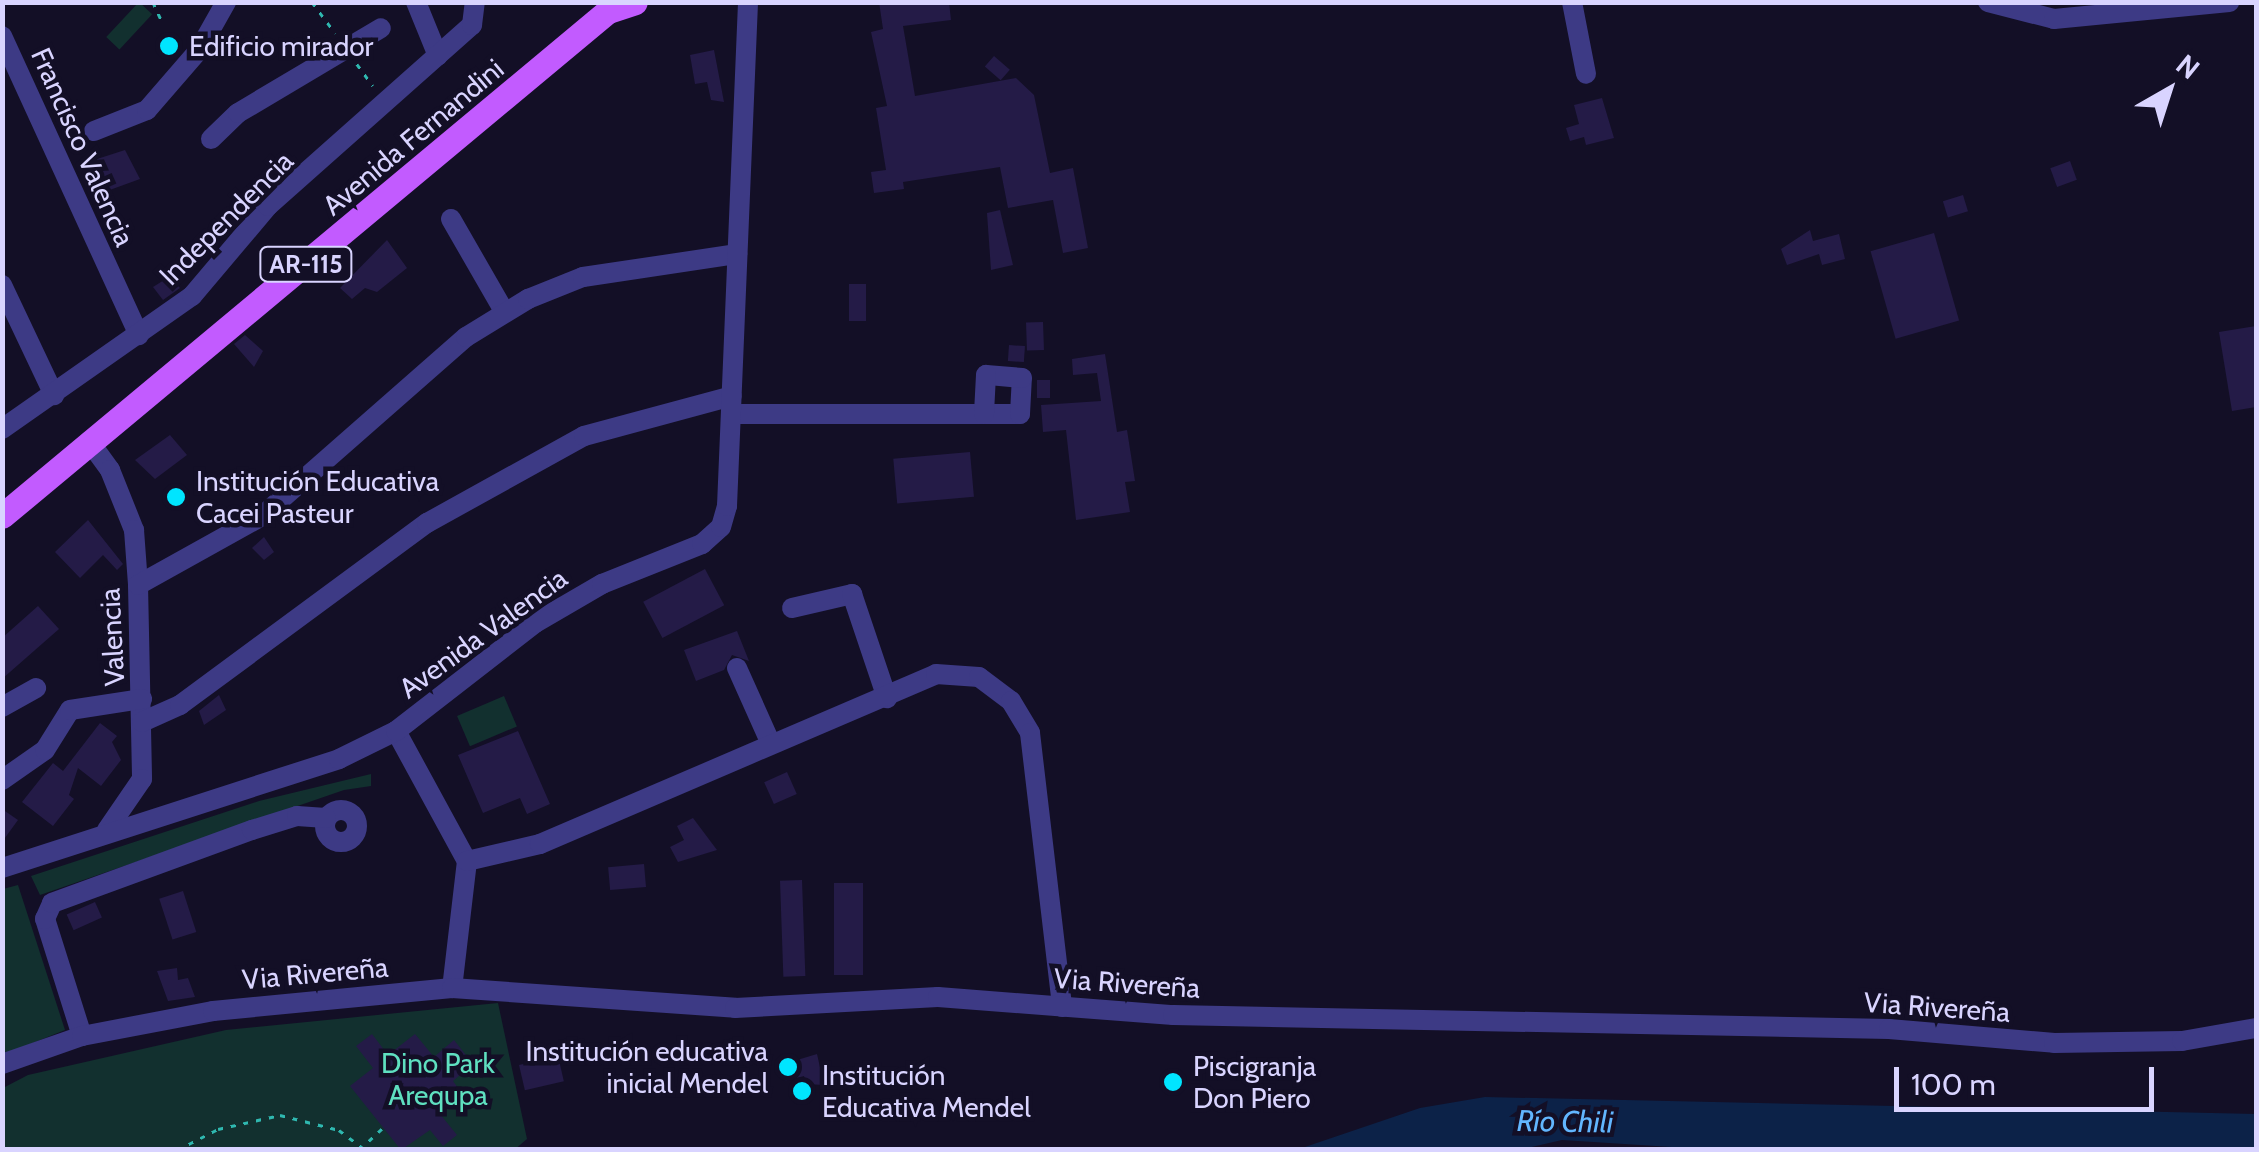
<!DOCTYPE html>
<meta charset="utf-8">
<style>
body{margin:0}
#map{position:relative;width:2259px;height:1152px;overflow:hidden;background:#130f26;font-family:Cabin,sans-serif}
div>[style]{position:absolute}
.green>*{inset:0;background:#12302f;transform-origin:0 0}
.water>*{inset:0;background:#0c2248}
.building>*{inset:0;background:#241b47;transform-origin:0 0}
.path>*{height:2.5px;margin-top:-1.25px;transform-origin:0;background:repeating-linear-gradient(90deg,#2fb8b0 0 5px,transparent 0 13px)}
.minor>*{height:20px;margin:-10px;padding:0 10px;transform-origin:10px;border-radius:10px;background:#3d3a85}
.minor>.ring{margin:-10px;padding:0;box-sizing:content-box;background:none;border:20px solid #3d3a85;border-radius:50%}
.major>*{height:25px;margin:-12.5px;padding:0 12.5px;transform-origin:12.5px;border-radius:12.5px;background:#c25bff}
.dots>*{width:28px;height:28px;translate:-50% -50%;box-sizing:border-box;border:5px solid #130f26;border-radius:50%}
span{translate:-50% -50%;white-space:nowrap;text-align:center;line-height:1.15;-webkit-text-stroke:9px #130f26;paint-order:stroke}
.shield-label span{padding:2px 8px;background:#130f26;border:2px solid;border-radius:8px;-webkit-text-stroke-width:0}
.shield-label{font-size:25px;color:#d9d4ff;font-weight:700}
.poi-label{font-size:28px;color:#d9d4ff}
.left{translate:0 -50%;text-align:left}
.right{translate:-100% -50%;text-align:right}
.street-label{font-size:28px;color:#d9d4ff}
.park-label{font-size:28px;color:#5fe0c0}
.water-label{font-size:30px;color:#62b6ff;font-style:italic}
.frame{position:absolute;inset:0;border:5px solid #d9d4ff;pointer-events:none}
.north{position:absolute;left:2119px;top:40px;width:100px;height:100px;-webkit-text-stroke:8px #130f26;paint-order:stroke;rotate:39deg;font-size:28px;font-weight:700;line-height:40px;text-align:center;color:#d9d4ff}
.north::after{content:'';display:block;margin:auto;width:35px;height:45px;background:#d9d4ff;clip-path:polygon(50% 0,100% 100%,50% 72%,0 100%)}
.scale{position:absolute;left:1894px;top:1067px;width:260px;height:45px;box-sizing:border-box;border:5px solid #d9d4ff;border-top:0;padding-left:12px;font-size:30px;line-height:35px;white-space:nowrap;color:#d9d4ff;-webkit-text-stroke:8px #130f26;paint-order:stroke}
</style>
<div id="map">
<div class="green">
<div style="left:139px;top:2px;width:18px;height:48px;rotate:43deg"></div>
<div style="left:504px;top:696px;width:33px;height:51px;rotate:67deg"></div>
<div style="clip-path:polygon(371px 774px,371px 786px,344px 790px,40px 895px,31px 876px,259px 801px)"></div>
<div style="clip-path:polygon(18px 885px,65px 1030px,3px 1055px,3px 889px)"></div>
<div style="clip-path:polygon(498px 1003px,527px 1139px,514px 1150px,3px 1150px,3px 1088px,28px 1075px,226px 1030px)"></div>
</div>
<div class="water">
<div style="clip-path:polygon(1485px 1097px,2256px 1114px,2256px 1149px,1718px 1150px,1562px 1140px,1519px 1150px,1299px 1149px,1420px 1108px)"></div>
</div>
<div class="building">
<div style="clip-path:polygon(879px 2px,949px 2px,951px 20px,903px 26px,915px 96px,1016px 78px,1034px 95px,1050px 173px,1073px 168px,1088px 248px,1063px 253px,1053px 200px,1008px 208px,1000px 167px,903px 182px,904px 189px,874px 193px,871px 172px,886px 170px,876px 108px,887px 106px,871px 32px,883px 29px)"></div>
<div style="left:171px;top:36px;width:14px;height:13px;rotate:56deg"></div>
<div style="clip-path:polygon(714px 50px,724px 102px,711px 100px,707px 82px,695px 84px,690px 55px)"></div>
<div style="left:994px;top:56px;width:21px;height:14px;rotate:41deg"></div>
<div style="clip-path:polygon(1602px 98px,1614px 138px,1586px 145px,1584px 137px,1570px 141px,1566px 128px,1579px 124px,1574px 105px)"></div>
<div style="clip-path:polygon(125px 150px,140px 179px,107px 191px,94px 160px)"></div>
<div style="left:2070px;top:161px;width:20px;height:21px;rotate:70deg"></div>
<div style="left:1963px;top:195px;width:17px;height:21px;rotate:73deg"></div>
<div style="clip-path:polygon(1000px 210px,1013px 265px,991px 270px,987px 213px)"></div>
<div style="clip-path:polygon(1810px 230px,1813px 241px,1839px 234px,1845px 259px,1822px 265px,1819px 254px,1787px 265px,1781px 249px)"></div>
<div style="left:1934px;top:233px;width:91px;height:66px;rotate:74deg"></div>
<div style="clip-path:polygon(387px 240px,407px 268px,377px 292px,365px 288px,352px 299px,340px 288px)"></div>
<div style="clip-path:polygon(169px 277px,180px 288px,163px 300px,153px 287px)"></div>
<div style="left:849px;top:284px;width:17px;height:37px"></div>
<div style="left:1043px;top:322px;width:28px;height:17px;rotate:88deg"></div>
<div style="clip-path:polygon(2256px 326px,2256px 407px,2232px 411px,2219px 332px)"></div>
<div style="clip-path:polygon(245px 335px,263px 351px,254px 367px,234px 344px)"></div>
<div style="left:1009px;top:345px;width:16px;height:16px;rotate:4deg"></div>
<div style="clip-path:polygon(1105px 354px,1117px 432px,1127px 430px,1135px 481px,1125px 482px,1130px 512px,1076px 520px,1066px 430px,1043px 432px,1041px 405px,1101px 401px,1097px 373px,1073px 375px,1072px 359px)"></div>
<div style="left:1037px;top:380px;width:13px;height:18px"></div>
<div style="clip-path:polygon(170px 435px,187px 455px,155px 479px,135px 460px)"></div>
<div style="left:970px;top:452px;width:45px;height:77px;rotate:85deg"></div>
<div style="clip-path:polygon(88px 520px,123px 564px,117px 570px,103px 555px,80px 578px,55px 552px)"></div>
<div style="clip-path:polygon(264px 537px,274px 552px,264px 560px,252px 548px)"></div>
<div style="left:705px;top:569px;width:41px;height:70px;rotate:62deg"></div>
<div style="clip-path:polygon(38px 606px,59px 629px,2px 679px,2px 638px)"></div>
<div style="clip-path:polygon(737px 631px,749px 661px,732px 655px,724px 670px,696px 681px,684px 650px)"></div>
<div style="clip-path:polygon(219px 695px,226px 710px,204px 725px,199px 711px)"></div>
<div style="clip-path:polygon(100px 723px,117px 736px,112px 742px,121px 760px,101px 786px,78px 768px,69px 795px,74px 799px,53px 826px,22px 802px,53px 763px,63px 771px)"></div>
<div style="clip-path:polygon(518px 731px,550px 804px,527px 814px,520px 798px,483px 813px,458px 755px)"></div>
<div style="left:787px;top:772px;width:24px;height:25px;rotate:66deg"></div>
<div style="clip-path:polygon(2px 809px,18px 820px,2px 842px)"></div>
<div style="clip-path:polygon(693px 818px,717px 850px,678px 862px,670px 847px,684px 840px,677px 826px)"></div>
<div style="left:644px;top:864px;width:23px;height:36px;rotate:85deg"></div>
<div style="left:802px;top:880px;width:96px;height:22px;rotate:88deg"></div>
<div style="left:834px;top:883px;width:29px;height:92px"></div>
<div style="left:183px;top:891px;width:43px;height:25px;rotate:72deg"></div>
<div style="left:95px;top:902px;width:17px;height:31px;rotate:66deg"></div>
<div style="clip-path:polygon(177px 968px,178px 980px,188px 978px,195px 997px,168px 1001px,157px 971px)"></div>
<div style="clip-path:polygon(372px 1034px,388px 1055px,415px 1034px,434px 1057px,454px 1040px,473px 1064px,453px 1081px,463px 1095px,440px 1114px,457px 1135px,443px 1146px,430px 1130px,401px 1150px,350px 1086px,373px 1068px,356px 1046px)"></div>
<div style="clip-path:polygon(817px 1054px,824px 1085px,806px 1084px,804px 1076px,786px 1081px,774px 1067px)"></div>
<div style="left:558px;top:1056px;width:26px;height:40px;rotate:77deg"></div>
</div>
<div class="path">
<div style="left:153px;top:2px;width:19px;rotate:65deg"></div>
<div style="left:312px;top:2px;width:39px;rotate:53deg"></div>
<div style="left:357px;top:64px;width:27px;rotate:54deg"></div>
<div style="left:177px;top:1150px;width:46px;rotate:-27.1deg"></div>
<div style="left:218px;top:1129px;width:64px;rotate:-12.7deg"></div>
<div style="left:280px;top:1115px;width:61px;rotate:14.3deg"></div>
<div style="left:339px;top:1130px;width:34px;rotate:37deg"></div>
<div style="left:359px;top:1150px;width:33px;rotate:-43deg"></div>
</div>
<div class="minor">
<div style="left:416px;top:2px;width:58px;rotate:67.8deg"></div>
<div style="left:1572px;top:2px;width:73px;rotate:79deg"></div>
<div style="left:1988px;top:2px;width:68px;rotate:14.4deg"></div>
<div style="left:2054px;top:19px;width:176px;rotate:-5.5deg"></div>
<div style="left:2px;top:36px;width:329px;rotate:65.4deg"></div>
<div style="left:94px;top:131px;width:57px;rotate:-21.6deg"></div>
<div style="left:147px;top:110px;width:79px;rotate:-49.1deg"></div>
<div style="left:199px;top:50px;width:55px;rotate:-60.6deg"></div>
<div style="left:211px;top:139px;width:37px;rotate:-44deg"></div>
<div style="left:238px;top:113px;width:166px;rotate:-30.7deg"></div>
<div style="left:451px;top:219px;width:108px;rotate:60.1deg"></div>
<div style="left:2px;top:285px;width:122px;rotate:64.7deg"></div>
<div style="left:731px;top:414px;width:289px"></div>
<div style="left:1020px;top:414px;width:36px;rotate:-87deg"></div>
<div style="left:1022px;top:378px;width:36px;rotate:-175deg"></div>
<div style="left:986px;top:375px;width:39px;rotate:93deg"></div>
<div style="left:2px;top:429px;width:232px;rotate:-35deg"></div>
<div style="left:192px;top:296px;width:118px;rotate:-49.8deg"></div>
<div style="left:268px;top:206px;width:273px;rotate:-41.6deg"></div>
<div style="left:472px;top:25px;width:23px;rotate:-83deg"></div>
<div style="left:89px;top:441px;width:36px;rotate:54deg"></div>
<div style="left:110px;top:470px;width:65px;rotate:68.2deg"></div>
<div style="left:134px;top:530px;width:55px;rotate:85.8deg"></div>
<div style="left:138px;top:585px;width:194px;rotate:88.8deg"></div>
<div style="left:142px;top:779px;width:62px;rotate:124.5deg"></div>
<div style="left:138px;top:585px;width:142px;rotate:-29.1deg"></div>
<div style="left:262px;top:516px;width:271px;rotate:-41.3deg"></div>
<div style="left:466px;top:337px;width:73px;rotate:-31.5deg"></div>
<div style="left:528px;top:299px;width:59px;rotate:-21.8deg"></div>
<div style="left:583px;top:277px;width:156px;rotate:-8.5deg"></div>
<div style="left:792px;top:608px;width:62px;rotate:-13.1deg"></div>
<div style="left:852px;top:594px;width:110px;rotate:71.4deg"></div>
<div style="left:737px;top:668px;width:83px;rotate:65.9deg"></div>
<div style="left:2px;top:707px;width:39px;rotate:-29deg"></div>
<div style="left:142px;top:722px;width:42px;rotate:-24.1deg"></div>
<div style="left:180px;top:705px;width:307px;rotate:-36.4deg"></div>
<div style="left:427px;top:523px;width:179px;rotate:-29deg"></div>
<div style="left:584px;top:436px;width:153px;rotate:-15.1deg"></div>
<div style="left:396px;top:731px;width:148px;rotate:61.4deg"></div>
<div style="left:467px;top:861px;width:128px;rotate:96.7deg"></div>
<div style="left:2px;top:780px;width:52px;rotate:-34.9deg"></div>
<div style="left:45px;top:750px;width:47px;rotate:-58deg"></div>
<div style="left:70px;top:710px;width:73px;rotate:-8.7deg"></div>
<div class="ring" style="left:325px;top:810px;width:12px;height:12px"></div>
<div style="left:467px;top:861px;width:75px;rotate:-13.1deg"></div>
<div style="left:540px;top:844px;width:431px;rotate:-23.2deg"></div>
<div style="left:936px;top:674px;width:43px;rotate:4deg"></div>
<div style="left:979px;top:677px;width:40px;rotate:37deg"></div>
<div style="left:1011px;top:701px;width:37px;rotate:59deg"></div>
<div style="left:1030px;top:733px;width:276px;rotate:83.3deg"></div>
<div style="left:2px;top:868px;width:354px;rotate:-17.9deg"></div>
<div style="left:339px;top:759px;width:64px;rotate:-26.2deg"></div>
<div style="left:396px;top:731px;width:176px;rotate:-37.8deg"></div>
<div style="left:535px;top:623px;width:78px;rotate:-30.2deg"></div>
<div style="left:602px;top:584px;width:108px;rotate:-21.8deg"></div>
<div style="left:702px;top:544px;width:25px;rotate:-42deg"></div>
<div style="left:721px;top:527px;width:22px;rotate:-74deg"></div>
<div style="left:727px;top:506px;width:504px;rotate:-87.61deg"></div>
<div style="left:82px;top:1036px;width:123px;rotate:-107.5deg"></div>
<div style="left:45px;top:919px;width:17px;rotate:-66deg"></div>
<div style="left:52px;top:903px;width:213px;rotate:-20.1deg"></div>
<div style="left:252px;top:830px;width:47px;rotate:-17.3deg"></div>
<div style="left:297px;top:816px;width:29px;rotate:4deg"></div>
<div style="left:2px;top:1064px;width:85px;rotate:-19.3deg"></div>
<div style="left:82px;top:1036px;width:133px;rotate:-10.8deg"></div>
<div style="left:213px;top:1011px;width:240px;rotate:-5.5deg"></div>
<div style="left:452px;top:988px;width:284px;rotate:4deg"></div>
<div style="left:735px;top:1008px;width:203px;rotate:-3.1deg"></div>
<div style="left:938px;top:997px;width:236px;rotate:4.4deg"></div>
<div style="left:1173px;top:1015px;width:716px;rotate:1.12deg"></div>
<div style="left:1889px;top:1029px;width:166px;rotate:4.8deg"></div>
<div style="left:2054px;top:1043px;width:128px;rotate:-0.9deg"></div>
<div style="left:2182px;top:1041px;width:75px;rotate:-10deg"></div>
</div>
<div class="major">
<div style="left:2px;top:516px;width:789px;rotate:-39.81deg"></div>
<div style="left:608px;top:11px;width:28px;rotate:-18deg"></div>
</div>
<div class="dots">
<div style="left:169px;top:46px;background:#00e5ff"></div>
<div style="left:176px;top:497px;background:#00e5ff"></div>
<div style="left:788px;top:1067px;background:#00e5ff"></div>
<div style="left:1173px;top:1082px;background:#00e5ff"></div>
<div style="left:802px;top:1091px;background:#00e5ff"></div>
</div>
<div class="shield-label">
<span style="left:306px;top:264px">AR-115</span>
</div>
<div class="poi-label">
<span class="left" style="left:189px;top:46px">Edificio mirador</span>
<span class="left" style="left:196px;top:497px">Institución Educativa<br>Cacei Pasteur</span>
<span class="right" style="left:768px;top:1067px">Institución educativa<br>inicial Mendel</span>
<span class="left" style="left:1193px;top:1082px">Piscigranja<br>Don Piero</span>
<span class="left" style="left:822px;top:1091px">Institución<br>Educativa Mendel</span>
</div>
<div class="street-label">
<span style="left:413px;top:137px;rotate:-40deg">Avenida Fernandini</span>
<span style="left:83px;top:147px;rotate:66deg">Francisco Valencia</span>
<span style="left:226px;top:218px;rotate:-45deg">Independencia</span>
<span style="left:483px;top:633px;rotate:-36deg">Avenida Valencia</span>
<span style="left:112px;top:637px;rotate:-93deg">Valencia</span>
<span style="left:315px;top:973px;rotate:-5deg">Via Rivereña</span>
<span style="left:1127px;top:983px;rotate:4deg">Via Rivereña</span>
<span style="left:1937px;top:1007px;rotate:4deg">Via Rivereña</span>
</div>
<div class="park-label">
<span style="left:438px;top:1079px">Dino Park<br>Arequpa</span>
</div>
<div class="water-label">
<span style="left:1565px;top:1122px;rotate:1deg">Río Chili</span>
</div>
<div class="frame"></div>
<div class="north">N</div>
<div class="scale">100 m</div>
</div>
